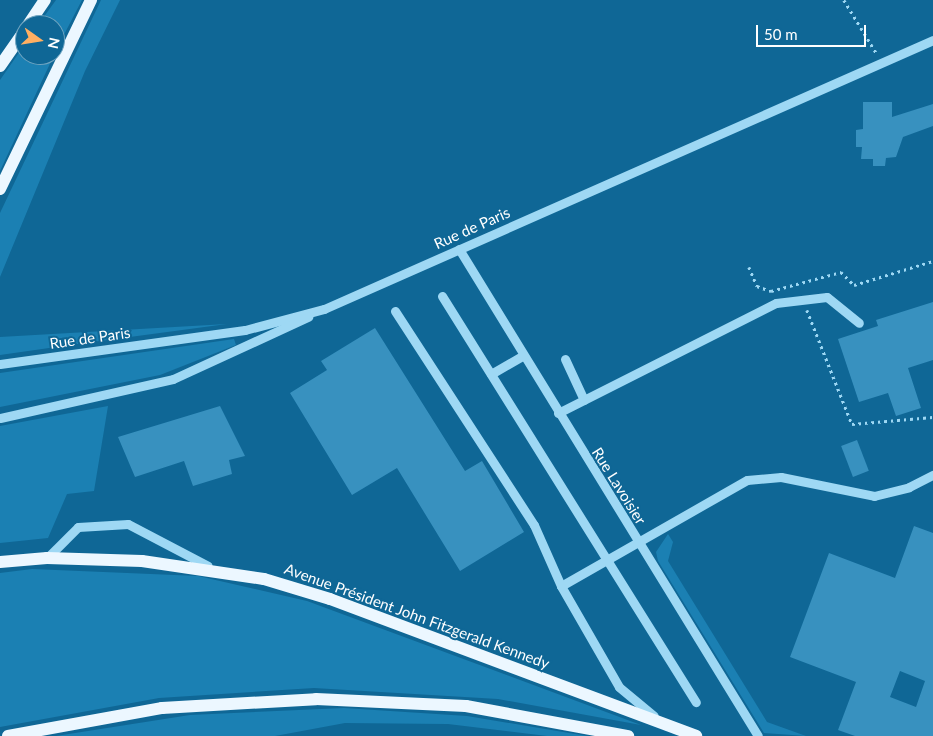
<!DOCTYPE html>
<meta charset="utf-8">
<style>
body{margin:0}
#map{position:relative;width:933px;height:736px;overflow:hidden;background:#0f6796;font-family:Lato,sans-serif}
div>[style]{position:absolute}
.green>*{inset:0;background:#1b80b3}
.building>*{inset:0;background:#3891bf;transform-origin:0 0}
.path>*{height:2.5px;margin-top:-1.25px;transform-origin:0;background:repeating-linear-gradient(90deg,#9ed8f4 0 2.5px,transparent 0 6.5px)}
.minor>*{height:9px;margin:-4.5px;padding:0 4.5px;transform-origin:4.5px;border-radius:4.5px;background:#9ed8f4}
.major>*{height:12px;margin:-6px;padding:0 6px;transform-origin:6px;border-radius:6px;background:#ecf7ff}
span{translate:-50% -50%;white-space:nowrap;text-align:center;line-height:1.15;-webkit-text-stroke:4px #0f6796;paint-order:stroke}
.street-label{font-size:15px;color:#fff}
.north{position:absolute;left:15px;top:15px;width:50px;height:50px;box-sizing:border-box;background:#0f6796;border:1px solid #6fa4c0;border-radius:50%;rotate:103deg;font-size:14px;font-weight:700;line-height:20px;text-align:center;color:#fff}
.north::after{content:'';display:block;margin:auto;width:18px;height:22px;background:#ffaf62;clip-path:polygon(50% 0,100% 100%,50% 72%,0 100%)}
.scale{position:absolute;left:756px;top:25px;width:110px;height:22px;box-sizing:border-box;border:2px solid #fff;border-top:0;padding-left:6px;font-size:15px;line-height:18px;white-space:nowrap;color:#fff;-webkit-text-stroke:4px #0f6796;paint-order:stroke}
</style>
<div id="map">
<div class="green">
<div style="clip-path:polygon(56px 0,82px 0,55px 52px,55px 25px,38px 25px)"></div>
<div style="clip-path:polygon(101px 0,120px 0,85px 71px,0 277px,0 213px)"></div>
<div style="clip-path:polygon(25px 44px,25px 55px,54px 55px,0 171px,0 80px)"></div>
<div style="clip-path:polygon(227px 324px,70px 345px,0 355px,0 337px)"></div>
<div style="clip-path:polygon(234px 339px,236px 345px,160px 375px,0 407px,0 373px)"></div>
<div style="clip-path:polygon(108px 406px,94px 491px,67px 494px,48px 538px,0 543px,0 426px)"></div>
<div style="clip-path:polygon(668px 534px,673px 542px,668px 561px,767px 722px,806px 736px,764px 733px,658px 561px,656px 552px)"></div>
<div style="clip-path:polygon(32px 569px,198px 576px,307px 601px,641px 725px,498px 699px,314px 688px,159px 698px,0 727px,0 573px)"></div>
<div style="clip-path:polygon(344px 708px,467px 716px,587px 736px,547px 736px,448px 724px,345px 723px,275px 736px,56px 736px,190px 715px)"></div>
</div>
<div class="building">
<div style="clip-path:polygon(863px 102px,892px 102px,892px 117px,933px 104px,933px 126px,903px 137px,896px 157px,886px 158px,885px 166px,873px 166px,873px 159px,861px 159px,862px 147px,856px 147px,856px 130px,863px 129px)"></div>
<div style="clip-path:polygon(933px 302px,933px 360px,908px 368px,921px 408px,896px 416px,888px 393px,859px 402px,838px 339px,878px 326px,876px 320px)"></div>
<div style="clip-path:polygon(375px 328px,465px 471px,482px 461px,524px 532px,460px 571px,397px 468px,352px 495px,290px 393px,327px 370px,321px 361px)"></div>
<div style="clip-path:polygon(220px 406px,245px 456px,229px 460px,232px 474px,193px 486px,184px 461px,135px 477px,118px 437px)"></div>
<div style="left:857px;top:440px;width:33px;height:17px;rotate:69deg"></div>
<div style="clip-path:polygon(evenodd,914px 526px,933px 533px,933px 736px,855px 736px,838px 730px,856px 682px,790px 657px,829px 553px,895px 578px,914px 526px,900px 671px,925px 681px,916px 707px,890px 697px,900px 671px)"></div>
</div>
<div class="path">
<div style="left:844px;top:0;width:63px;rotate:58.6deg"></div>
<div style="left:749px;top:267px;width:21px;rotate:67deg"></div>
<div style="left:757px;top:286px;width:15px;rotate:20deg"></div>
<div style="left:771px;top:291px;width:73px;rotate:-15.2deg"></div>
<div style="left:841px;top:272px;width:18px;rotate:45deg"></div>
<div style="left:854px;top:285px;width:83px;rotate:-16.9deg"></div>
<div style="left:807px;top:310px;width:123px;rotate:68.5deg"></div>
<div style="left:852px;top:424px;width:81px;rotate:-4.9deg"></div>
</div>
<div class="minor">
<div style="left:459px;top:249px;width:571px;rotate:58.45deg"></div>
<div style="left:442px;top:296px;width:479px;rotate:58deg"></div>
<div style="left:395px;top:311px;width:255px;rotate:57deg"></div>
<div style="left:534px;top:525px;width:67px;rotate:66.1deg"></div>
<div style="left:561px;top:586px;width:116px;rotate:60.1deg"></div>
<div style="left:619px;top:687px;width:45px;rotate:39.6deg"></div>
<div style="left:565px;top:359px;width:45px;rotate:65.1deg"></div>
<div style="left:0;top:364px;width:247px;rotate:-7.9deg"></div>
<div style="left:245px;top:330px;width:82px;rotate:-14.9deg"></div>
<div style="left:324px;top:309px;width:666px;rotate:-23.83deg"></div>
<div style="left:491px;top:374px;width:36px;rotate:-30deg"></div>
<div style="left:558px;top:413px;width:244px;rotate:-26.8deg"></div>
<div style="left:776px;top:303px;width:51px;rotate:-6.7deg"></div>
<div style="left:827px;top:297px;width:41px;rotate:39.1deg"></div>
<div style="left:0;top:418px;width:177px;rotate:-12.7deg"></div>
<div style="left:173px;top:379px;width:149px;rotate:-24.7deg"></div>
<div style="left:47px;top:558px;width:44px;rotate:-45deg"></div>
<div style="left:78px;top:527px;width:50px;rotate:-3.4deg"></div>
<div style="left:128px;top:524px;width:90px;rotate:27.7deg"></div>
<div style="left:561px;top:586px;width:214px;rotate:-29.7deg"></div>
<div style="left:747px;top:480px;width:34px;rotate:-5deg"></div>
<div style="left:781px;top:477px;width:95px;rotate:11.5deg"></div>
<div style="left:874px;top:496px;width:36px;rotate:-14deg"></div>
<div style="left:909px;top:487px;width:27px;rotate:-27deg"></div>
</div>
<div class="major">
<div style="left:28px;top:25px;width:30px;rotate:-56deg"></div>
<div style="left:0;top:66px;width:44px;rotate:-55.2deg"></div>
<div style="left:0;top:189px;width:210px;rotate:-64.3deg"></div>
<div style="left:0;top:562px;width:47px;rotate:-4.9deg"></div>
<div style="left:47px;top:558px;width:95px;rotate:1.8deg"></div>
<div style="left:142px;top:561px;width:123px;rotate:8.4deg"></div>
<div style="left:264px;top:579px;width:69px;rotate:16.9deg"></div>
<div style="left:330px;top:599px;width:391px;rotate:20.5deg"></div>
<div style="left:8px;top:736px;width:157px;rotate:-10.3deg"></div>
<div style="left:162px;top:708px;width:154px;rotate:-3.3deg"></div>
<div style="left:316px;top:699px;width:150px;rotate:2.7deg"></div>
<div style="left:466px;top:706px;width:165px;rotate:10.5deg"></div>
</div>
<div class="street-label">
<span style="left:472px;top:228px;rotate:-24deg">Rue de Paris</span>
<span style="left:90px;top:338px;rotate:-8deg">Rue de Paris</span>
<span style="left:619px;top:486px;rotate:58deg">Rue Lavoisier</span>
<span style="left:417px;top:616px;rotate:20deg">Avenue Président John Fitzgerald Kennedy</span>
</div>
<div class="north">N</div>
<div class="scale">50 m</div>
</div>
